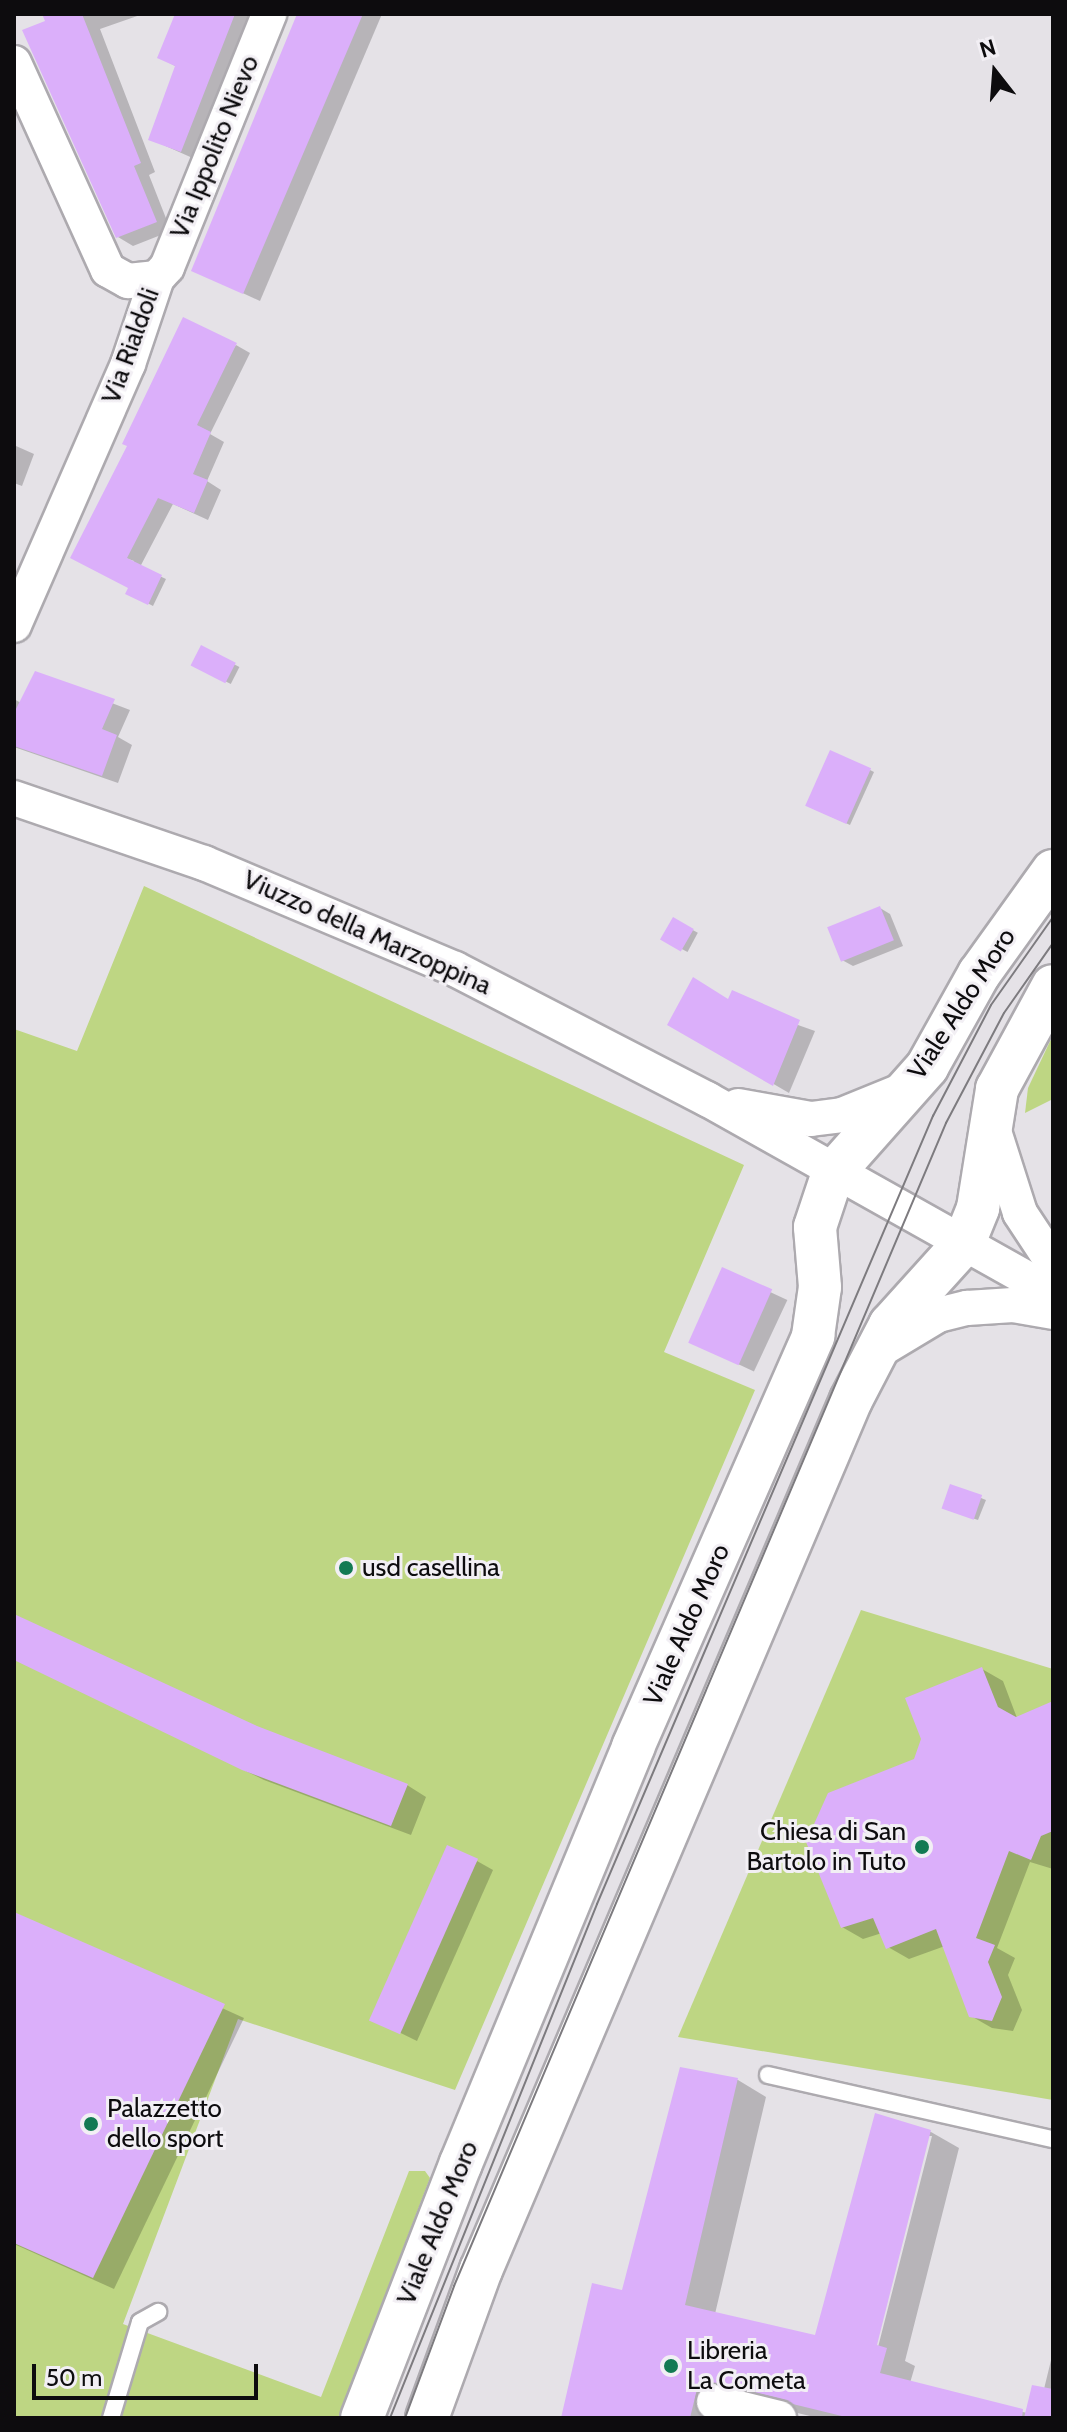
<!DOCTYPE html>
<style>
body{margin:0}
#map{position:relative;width:1067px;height:2432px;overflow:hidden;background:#e5e2e7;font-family:Cabin,sans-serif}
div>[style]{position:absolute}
.green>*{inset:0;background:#bed683}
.shadow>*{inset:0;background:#0003;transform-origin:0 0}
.building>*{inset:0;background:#dbaffa;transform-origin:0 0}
.roads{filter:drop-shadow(2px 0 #adaaaf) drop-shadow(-2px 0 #adaaaf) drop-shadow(0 2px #adaaaf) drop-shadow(0 -2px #adaaaf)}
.service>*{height:16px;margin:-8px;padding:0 8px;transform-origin:8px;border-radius:8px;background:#fff}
.minor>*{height:34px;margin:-17px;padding:0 17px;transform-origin:17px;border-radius:17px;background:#fff}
.tertiary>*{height:42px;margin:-21px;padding:0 21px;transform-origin:21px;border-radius:21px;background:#fff}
.tram>*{height:2px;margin:-1px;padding:0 1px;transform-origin:1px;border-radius:1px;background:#7d7b7f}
.dots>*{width:22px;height:22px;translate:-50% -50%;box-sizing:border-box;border:4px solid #f2eff4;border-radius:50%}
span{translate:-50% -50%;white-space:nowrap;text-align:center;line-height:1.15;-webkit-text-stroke:6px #f2eff4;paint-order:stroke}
.street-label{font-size:26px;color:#0d0c0e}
.poi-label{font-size:26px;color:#0d0c0e}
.left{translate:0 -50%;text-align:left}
.right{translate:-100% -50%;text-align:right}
.frame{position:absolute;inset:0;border:16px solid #0d0c0e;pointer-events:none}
.north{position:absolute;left:955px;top:32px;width:80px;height:80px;-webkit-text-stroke:6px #f2eff4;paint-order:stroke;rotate:343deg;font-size:22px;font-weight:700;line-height:32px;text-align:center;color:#0d0c0e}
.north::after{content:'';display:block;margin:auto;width:28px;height:36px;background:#0d0c0e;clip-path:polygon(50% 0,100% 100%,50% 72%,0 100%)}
.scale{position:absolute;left:32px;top:2364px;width:226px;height:36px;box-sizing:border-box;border:4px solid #0d0c0e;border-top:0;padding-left:10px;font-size:24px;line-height:28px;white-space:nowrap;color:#0d0c0e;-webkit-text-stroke:6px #f2eff4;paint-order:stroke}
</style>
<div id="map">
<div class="green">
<div style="clip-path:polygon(144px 886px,744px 1165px,664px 1352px,755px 1390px,455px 2090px,238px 2019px,123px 2324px,321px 2397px,409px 2171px,425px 2171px,430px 2178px,338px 2418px,14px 2418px,14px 1029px,77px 1051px)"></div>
<div style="clip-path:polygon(1053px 1035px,1053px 1099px,1025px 1113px,1028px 1088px)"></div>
<div style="clip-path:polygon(861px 1610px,1053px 1669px,1053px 2100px,678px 2037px)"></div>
</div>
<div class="shadow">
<div style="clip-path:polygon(44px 14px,143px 14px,100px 29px,155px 172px,149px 175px,171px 231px,133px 246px,118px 237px)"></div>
<div style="clip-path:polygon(177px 14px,252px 14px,197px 160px,150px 139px,177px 67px,160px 58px)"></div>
<div style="clip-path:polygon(299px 14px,382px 14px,260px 301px,193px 270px)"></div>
<div style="clip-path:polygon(236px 345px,250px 353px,210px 434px,224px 442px,207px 481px,221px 490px,208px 520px,173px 504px,140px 567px,166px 579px,153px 606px,128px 593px,134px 561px,95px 547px)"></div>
<div style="clip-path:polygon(14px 437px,16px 446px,34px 454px,22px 486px,14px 483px)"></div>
<div style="left:202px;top:648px;width:42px;height:19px;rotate:27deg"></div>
<div style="clip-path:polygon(36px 674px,130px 710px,118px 737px,132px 745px,118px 783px,14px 747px,14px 699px,21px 703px)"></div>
<div style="clip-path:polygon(870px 770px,874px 772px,850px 825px,812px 808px)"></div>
<div style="clip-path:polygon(880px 908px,890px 914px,903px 946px,853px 966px,842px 960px)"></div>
<div style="left:674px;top:920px;width:27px;height:22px;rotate:28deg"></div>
<div style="clip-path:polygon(730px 1001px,815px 1031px,789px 1093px,670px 1024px)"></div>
<div style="left:723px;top:1270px;width:71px;height:79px;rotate:25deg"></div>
<div style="clip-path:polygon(951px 1486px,986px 1500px,978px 1520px,948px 1510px)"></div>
<div style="clip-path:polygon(14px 1616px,257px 1728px,407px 1785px,426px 1797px,411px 1835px,264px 1780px,14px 1658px)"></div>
<div style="clip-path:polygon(982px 1669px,1003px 1681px,1017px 1718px,1053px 1704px,1053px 1869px,1030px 1862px,997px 1948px,1015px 1958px,1008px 1975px,1022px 2010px,1013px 2031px,992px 2028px,971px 2016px,945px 1946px,909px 1959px,888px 1947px,882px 1933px,863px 1939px,842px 1927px,916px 1761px)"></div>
<div style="clip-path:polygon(477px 1861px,493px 1870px,417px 2041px,372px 2019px)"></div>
<div style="clip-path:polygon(14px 1914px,244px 2018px,114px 2289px,14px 2244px)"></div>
<div style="clip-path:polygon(evenodd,682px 2069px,738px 2080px,766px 2097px,715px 2314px,817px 2337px,876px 2116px,931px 2132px,959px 2148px,905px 2361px,915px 2366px,910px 2383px,1027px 2413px,1033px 2387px,1044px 2389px,1053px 2352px,1053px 2418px,818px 2418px,728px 2396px,722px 2418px,563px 2418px,593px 2285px,623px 2292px,682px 2069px,928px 2136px,932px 2136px,876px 2355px,872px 2354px,928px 2136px)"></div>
</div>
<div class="building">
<div style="clip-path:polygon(42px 14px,82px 14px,141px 163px,134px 166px,157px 222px,116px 238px,22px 30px,45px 21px)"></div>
<div style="clip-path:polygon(175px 14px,235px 14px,181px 152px,148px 140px,175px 66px,157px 58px)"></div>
<div style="clip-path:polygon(297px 14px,363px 14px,243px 294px,191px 271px)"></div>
<div style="clip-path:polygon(183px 317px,237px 343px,197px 425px,211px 432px,193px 474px,208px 480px,194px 513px,158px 498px,127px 558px,162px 575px,148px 605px,125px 594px,128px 588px,70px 558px,127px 446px,122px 444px)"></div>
<div style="left:201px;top:645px;width:39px;height:23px;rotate:27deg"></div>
<div style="clip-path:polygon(35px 671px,115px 699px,102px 729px,117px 735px,102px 776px,14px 746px,14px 713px)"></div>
<div style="left:830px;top:750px;width:45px;height:61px;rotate:24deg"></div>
<div style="left:880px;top:906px;width:37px;height:57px;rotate:68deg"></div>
<div style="left:673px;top:917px;width:24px;height:26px;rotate:30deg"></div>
<div style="clip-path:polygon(693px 977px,728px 999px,732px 990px,800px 1020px,773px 1086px,667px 1025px)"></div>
<div style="left:722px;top:1267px;width:55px;height:83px;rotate:24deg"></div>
<div style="left:950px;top:1484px;width:34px;height:26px;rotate:19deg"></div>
<div style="clip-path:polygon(14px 1614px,257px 1726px,408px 1784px,391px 1826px,242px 1770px,14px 1660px)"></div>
<div style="clip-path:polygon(982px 1667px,998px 1707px,1016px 1717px,1053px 1701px,1053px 1831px,1041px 1836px,1031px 1860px,1009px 1851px,976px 1938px,995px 1945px,988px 1962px,1002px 1997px,992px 2021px,969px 2017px,936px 1929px,886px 1949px,873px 1918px,841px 1928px,806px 1842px,828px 1793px,914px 1759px,921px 1739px,905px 1698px)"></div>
<div style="left:447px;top:1845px;width:34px;height:192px;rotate:24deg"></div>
<div style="clip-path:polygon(14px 1912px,225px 2004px,93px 2278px,14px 2243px)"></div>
<div style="clip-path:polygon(680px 2067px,738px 2078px,685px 2305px,815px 2335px,875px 2113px,931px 2130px,877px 2345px,887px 2348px,880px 2373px,1023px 2409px,1022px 2418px,850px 2418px,699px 2381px,690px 2418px,561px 2418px,592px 2283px,622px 2290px)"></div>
<div style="clip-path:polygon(1032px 2385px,1053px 2389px,1053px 2418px,1024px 2418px)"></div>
</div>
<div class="roads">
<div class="service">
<div style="left:768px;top:2075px;width:292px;rotate:12.7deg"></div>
<div style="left:111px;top:2418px;width:100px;rotate:-73.2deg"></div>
<div style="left:140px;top:2322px;width:21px;rotate:-29deg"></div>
</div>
<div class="minor">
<div style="left:14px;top:63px;width:227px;rotate:65.6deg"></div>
<div style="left:108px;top:270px;width:23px;rotate:29deg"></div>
<div style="left:128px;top:281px;width:29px;rotate:-6deg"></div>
<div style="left:14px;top:625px;width:285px;rotate:-66.4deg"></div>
<div style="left:128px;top:364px;width:91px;rotate:-71.4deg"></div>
<div style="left:157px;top:278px;width:15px;rotate:-48deg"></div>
<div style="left:167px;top:267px;width:273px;rotate:-68deg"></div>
<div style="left:14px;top:798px;width:201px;rotate:18.9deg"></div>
<div style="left:204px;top:863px;width:272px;rotate:22.9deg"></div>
<div style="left:455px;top:969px;width:284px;rotate:27.3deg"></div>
<div style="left:707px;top:1099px;width:397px;rotate:29.3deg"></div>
<div style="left:738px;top:1106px;width:74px;rotate:10.1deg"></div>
<div style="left:811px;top:1119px;width:31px;rotate:-7deg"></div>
<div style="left:842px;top:1115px;width:69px;rotate:-22.1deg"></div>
<div style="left:992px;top:1125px;width:92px;rotate:72.3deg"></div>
<div style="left:1020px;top:1213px;width:60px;rotate:56.6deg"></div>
<div style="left:880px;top:1350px;width:68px;rotate:-31.1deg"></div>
<div style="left:938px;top:1315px;width:30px;rotate:-14deg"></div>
<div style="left:967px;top:1308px;width:46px;rotate:-3.7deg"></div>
<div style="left:1013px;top:1305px;width:41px;rotate:9.9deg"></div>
<div style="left:714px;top:2402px;width:67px;rotate:13.8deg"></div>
</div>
<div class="tertiary">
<div style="left:362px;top:2418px;width:274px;rotate:-68.8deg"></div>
<div style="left:461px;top:2163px;width:450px;rotate:-67.5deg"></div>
<div style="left:633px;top:1747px;width:449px;rotate:-66.3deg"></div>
<div style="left:813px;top:1336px;width:49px;rotate:-81.9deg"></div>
<div style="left:820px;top:1287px;width:60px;rotate:-94.8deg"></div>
<div style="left:815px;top:1227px;width:57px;rotate:-71.6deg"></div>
<div style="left:833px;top:1173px;width:142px;rotate:-48.4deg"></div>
<div style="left:927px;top:1067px;width:107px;rotate:-60.8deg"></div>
<div style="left:979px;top:974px;width:127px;rotate:-54.3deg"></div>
<div style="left:427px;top:2418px;width:158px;rotate:-70deg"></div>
<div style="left:481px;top:2270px;width:945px;rotate:-66.96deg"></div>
<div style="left:851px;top:1400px;width:85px;rotate:-62.5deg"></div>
<div style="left:890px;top:1325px;width:110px;rotate:-47.9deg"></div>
<div style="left:964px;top:1243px;width:38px;rotate:-68deg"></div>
<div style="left:978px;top:1208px;width:121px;rotate:-80.9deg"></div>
<div style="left:997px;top:1089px;width:117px;rotate:-61.5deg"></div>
</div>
</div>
<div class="tram">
<div style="left:390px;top:2418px;width:554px;rotate:-68.06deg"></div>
<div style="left:597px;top:1904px;width:857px;rotate:-66.91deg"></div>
<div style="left:933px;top:1116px;width:125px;rotate:-62.4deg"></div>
<div style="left:991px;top:1005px;width:108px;rotate:-54.8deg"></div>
<div style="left:405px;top:2418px;width:141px;rotate:-69.6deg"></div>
<div style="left:454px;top:2286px;width:1263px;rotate:-67.07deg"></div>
<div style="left:946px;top:1123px;width:124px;rotate:-62.2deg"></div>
<div style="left:1004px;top:1013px;width:85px;rotate:-55deg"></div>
</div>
<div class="dots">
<div style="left:346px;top:1568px;background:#137a53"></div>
<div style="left:922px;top:1847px;background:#137a53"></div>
<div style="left:91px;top:2124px;background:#137a53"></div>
<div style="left:671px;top:2366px;background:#137a53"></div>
</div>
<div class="street-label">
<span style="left:215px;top:147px;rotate:-68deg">Via Ippolito Nievo</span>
<span style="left:131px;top:346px;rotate:-70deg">Via Rialdoli</span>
<span style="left:367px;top:933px;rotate:24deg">Viuzzo della Marzoppina</span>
<span style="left:962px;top:1004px;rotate:-57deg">Viale Aldo Moro</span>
<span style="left:687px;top:1625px;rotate:-66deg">Viale Aldo Moro</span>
<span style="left:438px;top:2223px;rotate:-68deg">Viale Aldo Moro</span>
</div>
<div class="poi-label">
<span class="left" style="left:362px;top:1568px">usd casellina</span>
<span class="right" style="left:906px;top:1847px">Chiesa di San<br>Bartolo in Tuto</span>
<span class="left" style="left:107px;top:2124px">Palazzetto<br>dello sport</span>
<span class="left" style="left:687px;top:2366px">Libreria<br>La Cometa</span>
</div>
<div class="frame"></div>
<div class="north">N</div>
<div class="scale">50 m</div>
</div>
